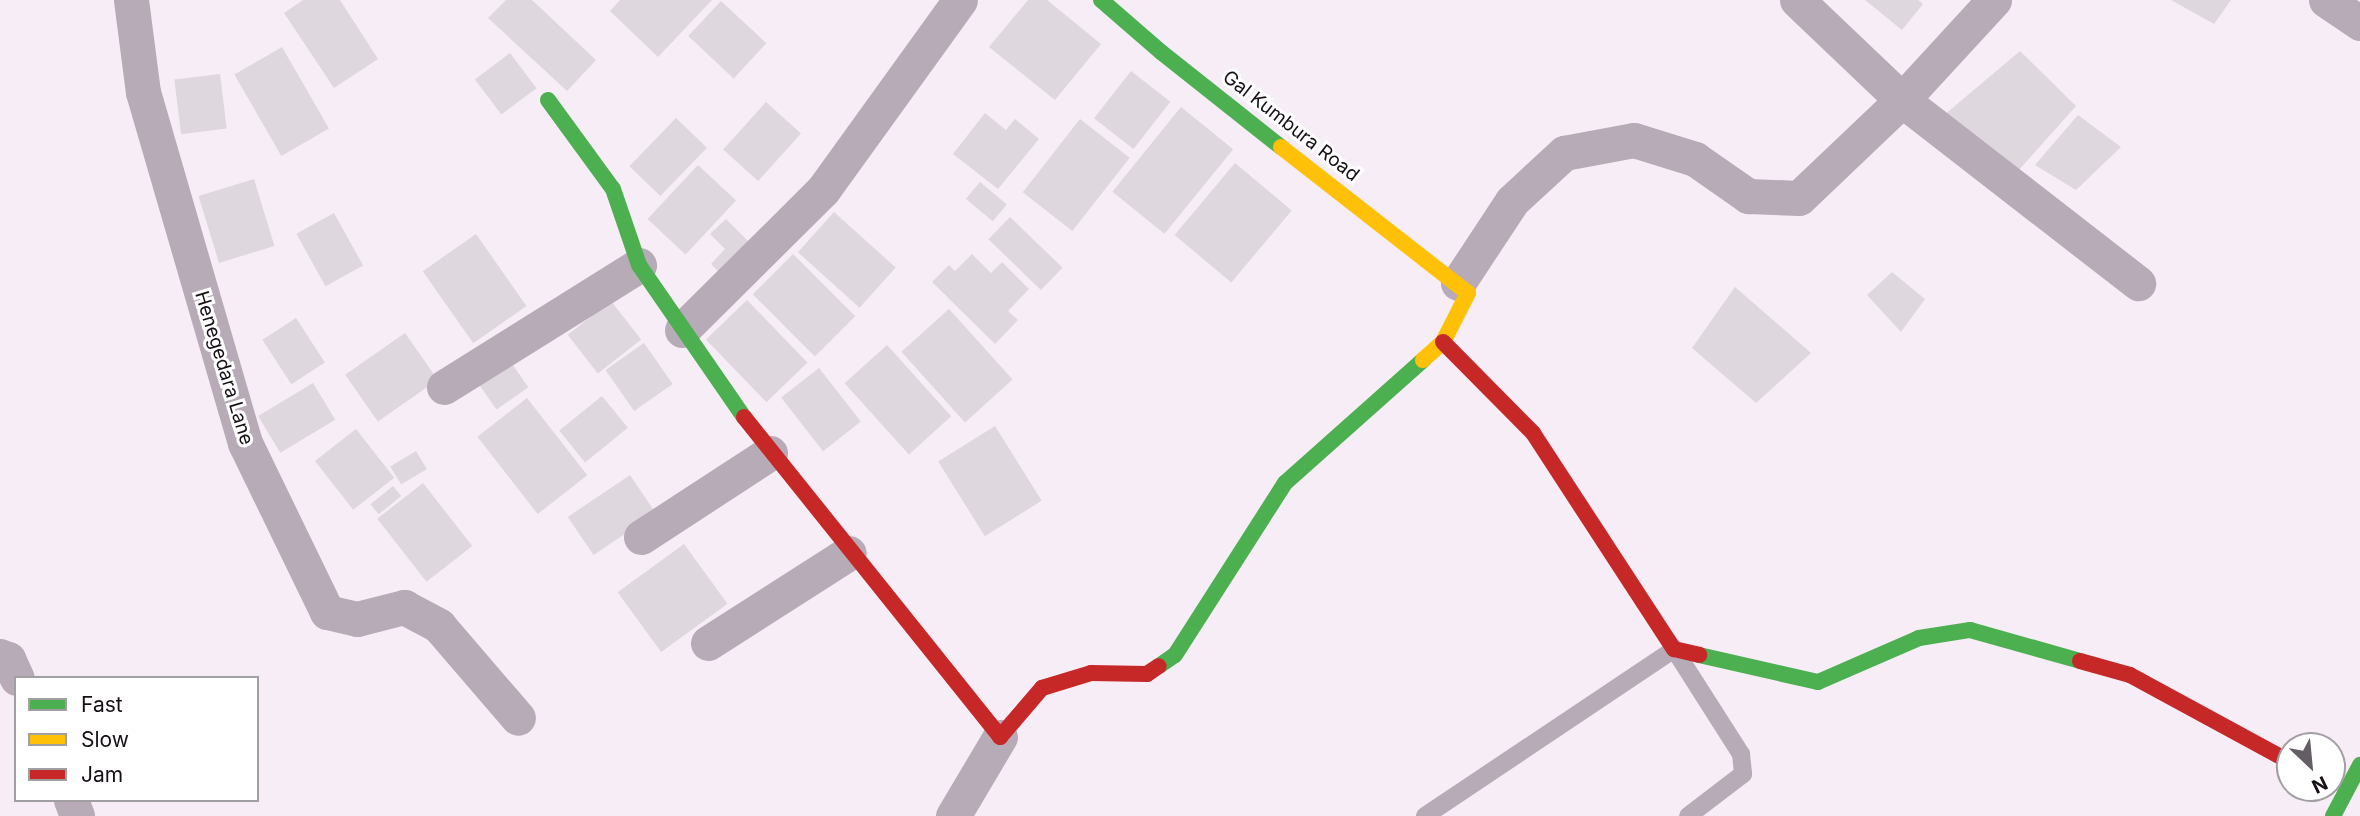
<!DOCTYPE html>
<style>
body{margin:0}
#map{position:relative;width:2360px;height:816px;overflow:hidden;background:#f7edf7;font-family:Inter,sans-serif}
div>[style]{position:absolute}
.building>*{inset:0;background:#ded7de;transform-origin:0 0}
.lane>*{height:18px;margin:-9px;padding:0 9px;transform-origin:9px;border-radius:9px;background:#b7abb7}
.street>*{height:35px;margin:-17.5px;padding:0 17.5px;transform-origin:17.5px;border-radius:17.5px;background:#b7abb7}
.fast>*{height:16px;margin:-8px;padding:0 8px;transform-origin:8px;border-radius:8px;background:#4caf50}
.slow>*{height:16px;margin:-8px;padding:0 8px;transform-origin:8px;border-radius:8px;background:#ffc107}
.jam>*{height:16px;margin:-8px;padding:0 8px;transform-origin:8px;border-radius:8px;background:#c62828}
span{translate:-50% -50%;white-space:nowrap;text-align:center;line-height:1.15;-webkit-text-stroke:6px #fff;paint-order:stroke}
.street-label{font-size:19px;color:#161016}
.legend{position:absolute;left:14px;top:676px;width:245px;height:126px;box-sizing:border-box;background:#fff;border:2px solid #a29fa2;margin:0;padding:9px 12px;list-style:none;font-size:21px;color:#161016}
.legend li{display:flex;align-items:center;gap:14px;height:35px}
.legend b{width:35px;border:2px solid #a29fa2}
.north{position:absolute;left:2276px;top:732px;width:70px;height:70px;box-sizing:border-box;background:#fff;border:2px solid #a29fa2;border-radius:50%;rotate:154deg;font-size:19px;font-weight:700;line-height:28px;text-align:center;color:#161016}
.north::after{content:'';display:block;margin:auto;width:24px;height:32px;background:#655d65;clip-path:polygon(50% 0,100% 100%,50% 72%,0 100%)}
</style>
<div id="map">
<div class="building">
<div style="clip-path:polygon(303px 0,340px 0,378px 59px,334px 88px,284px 13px)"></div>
<div style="clip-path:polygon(506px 0,532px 0,596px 60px,567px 91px,488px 18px)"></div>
<div style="clip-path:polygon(620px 0,712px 0,658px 57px,610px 11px)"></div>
<div style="clip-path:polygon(1028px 0,1047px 0,1101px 44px,1055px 100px,989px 47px)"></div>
<div style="clip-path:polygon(1865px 0,1918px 0,1923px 4px,1902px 30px)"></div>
<div style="clip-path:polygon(2171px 0,2231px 0,2214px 24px)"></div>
<div style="left:721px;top:1px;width:62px;height:48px;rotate:43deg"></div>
<div style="left:282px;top:47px;width:94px;height:55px;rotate:60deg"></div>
<div style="clip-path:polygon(2020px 51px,2076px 106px,2017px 172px,1943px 116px)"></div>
<div style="left:510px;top:53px;width:44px;height:44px;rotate:53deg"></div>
<div style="left:1131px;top:71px;width:50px;height:60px;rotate:38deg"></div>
<div style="left:220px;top:74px;width:55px;height:46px;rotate:83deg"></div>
<div style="left:766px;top:102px;width:47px;height:64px;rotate:42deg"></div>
<div style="left:1181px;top:107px;width:67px;height:109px;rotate:39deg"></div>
<div style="clip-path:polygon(985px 113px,1006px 130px,1015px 119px,1039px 139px,998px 189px,953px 154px)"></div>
<div style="clip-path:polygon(2078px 115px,2121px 147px,2076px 190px,2035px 165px)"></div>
<div style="left:676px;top:118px;width:43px;height:67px;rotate:44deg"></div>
<div style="left:1080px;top:119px;width:63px;height:93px;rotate:38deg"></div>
<div style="left:1235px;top:163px;width:74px;height:94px;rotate:40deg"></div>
<div style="left:698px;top:165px;width:52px;height:74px;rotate:43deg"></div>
<div style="left:254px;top:179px;width:70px;height:58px;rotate:73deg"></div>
<div style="left:980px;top:182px;width:35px;height:22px;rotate:40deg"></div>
<div style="left:834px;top:212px;width:83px;height:54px;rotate:42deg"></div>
<div style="left:334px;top:213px;width:60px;height:43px;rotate:61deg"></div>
<div style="left:1010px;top:217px;width:73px;height:31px;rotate:44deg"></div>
<div style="clip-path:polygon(726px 219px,755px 248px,725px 278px,711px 264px,725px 249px,710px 234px)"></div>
<div style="left:476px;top:234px;width:88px;height:65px;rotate:55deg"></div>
<div style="left:793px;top:254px;width:88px;height:57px;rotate:45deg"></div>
<div style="clip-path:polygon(972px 254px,991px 273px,1002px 262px,1029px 289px,1008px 311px,1018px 320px,995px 344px,932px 282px,949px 265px,955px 271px)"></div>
<div style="clip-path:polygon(1892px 272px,1925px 299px,1901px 332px,1867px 295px)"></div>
<div style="clip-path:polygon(1735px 287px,1811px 353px,1756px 403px,1692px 348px)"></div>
<div style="left:747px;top:300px;width:87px;height:57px;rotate:46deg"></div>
<div style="left:611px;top:301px;width:49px;height:55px;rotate:52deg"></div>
<div style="left:949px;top:309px;width:95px;height:64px;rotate:48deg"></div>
<div style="left:296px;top:318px;width:53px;height:40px;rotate:57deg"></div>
<div style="left:405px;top:333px;width:57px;height:73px;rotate:55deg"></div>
<div style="left:644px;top:343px;width:50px;height:47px;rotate:55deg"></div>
<div style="left:887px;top:345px;width:96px;height:57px;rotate:48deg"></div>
<div style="left:510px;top:361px;width:32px;height:39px;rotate:55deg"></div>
<div style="left:819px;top:368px;width:68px;height:48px;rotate:52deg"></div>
<div style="left:313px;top:383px;width:43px;height:64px;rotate:59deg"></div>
<div style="left:602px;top:396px;width:41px;height:55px;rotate:51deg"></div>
<div style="left:527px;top:398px;width:98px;height:63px;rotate:52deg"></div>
<div style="left:995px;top:426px;width:88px;height:67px;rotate:58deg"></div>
<div style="left:356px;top:429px;width:62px;height:52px;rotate:52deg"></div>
<div style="left:416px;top:451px;width:21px;height:30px;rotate:59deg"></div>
<div style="left:630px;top:475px;width:46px;height:75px;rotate:56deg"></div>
<div style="left:423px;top:483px;width:80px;height:58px;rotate:52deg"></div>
<div style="left:393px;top:486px;width:13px;height:29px;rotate:51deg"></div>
<div style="left:684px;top:544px;width:74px;height:82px;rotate:54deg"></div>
</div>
<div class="lane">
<div style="left:1425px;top:816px;width:300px;rotate:-33.8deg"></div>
<div style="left:1674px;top:649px;width:125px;rotate:57.5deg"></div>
<div style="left:1741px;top:754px;width:20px;rotate:84deg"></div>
<div style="left:1743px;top:774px;width:69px;rotate:142.6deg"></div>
</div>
<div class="street">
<div style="left:131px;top:0;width:93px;rotate:82.6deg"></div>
<div style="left:143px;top:92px;width:366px;rotate:73.8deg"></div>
<div style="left:245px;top:443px;width:188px;rotate:64.1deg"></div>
<div style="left:327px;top:612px;width:31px;rotate:13deg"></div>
<div style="left:357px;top:619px;width:49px;rotate:-14.3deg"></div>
<div style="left:404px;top:607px;width:40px;rotate:28deg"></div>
<div style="left:439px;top:626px;width:121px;rotate:49.3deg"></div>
<div style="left:1797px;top:0;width:145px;rotate:43.6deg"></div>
<div style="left:1902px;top:100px;width:299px;rotate:37.8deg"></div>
<div style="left:2326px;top:0;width:41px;rotate:34.1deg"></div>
<div style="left:1458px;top:283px;width:98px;rotate:-56.6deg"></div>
<div style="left:1512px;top:201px;width:71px;rotate:-42.7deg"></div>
<div style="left:1564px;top:153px;width:71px;rotate:-10.5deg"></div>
<div style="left:1634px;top:140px;width:64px;rotate:17.3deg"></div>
<div style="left:1695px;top:159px;width:65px;rotate:34.9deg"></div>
<div style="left:1748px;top:196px;width:51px;rotate:2.2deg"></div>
<div style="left:1799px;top:198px;width:142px;rotate:-43.6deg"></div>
<div style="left:1902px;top:100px;width:136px;rotate:-47.4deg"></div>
<div style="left:682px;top:330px;width:199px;rotate:-44.8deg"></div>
<div style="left:823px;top:190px;width:234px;rotate:-54.2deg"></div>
<div style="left:444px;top:387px;width:230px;rotate:-32deg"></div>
<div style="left:641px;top:537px;width:154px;rotate:-33.1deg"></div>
<div style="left:708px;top:643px;width:167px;rotate:-32.6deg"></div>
<div style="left:0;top:656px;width:9px;rotate:21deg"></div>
<div style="left:8px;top:659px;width:21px;rotate:65deg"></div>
<div style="left:71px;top:800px;width:17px;rotate:69deg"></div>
<div style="left:953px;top:816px;width:92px;rotate:-59.3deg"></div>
</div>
<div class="fast">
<div style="left:1101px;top:0;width:79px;rotate:40.9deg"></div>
<div style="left:1161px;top:52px;width:153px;rotate:38.4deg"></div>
<div style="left:548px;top:100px;width:110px;rotate:53.9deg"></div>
<div style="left:613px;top:189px;width:80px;rotate:71.1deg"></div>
<div style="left:639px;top:265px;width:185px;rotate:55.4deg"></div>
<div style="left:1699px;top:655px;width:122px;rotate:12.8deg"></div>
<div style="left:1818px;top:682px;width:110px;rotate:-23.5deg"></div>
<div style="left:1919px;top:638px;width:52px;rotate:-8.9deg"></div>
<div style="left:1970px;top:630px;width:114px;rotate:15.7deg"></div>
<div style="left:1159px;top:666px;width:19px;rotate:-35deg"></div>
<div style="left:1175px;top:655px;width:204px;rotate:-57.4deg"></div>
<div style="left:1285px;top:483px;width:185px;rotate:-41.7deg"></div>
<div style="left:2333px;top:816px;width:58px;rotate:-62.1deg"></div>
</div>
<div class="slow">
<div style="left:1281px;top:147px;width:237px;rotate:38deg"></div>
<div style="left:1468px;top:293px;width:55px;rotate:117deg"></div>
<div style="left:1443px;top:342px;width:27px;rotate:138deg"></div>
</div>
<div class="jam">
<div style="left:1443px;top:342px;width:128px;rotate:45.3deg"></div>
<div style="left:1533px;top:433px;width:258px;rotate:56.9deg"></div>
<div style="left:1674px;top:649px;width:26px;rotate:13deg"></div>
<div style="left:744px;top:417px;width:410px;rotate:51.3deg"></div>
<div style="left:1000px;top:737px;width:65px;rotate:-49.4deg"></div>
<div style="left:1042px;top:688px;width:51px;rotate:-17deg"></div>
<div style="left:1091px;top:673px;width:56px;rotate:1deg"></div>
<div style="left:1147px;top:674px;width:14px;rotate:-34deg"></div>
<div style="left:2080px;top:661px;width:52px;rotate:15.6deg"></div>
<div style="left:2130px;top:675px;width:182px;rotate:28.5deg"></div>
</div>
<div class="street-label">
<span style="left:1291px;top:126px;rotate:38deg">Gal Kumbura Road</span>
<span style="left:224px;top:368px;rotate:73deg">Henegedara Lane</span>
</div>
<ul class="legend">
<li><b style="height:9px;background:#4caf50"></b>Fast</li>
<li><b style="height:9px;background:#ffc107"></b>Slow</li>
<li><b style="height:9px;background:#c62828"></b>Jam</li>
</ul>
<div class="north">N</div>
</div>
